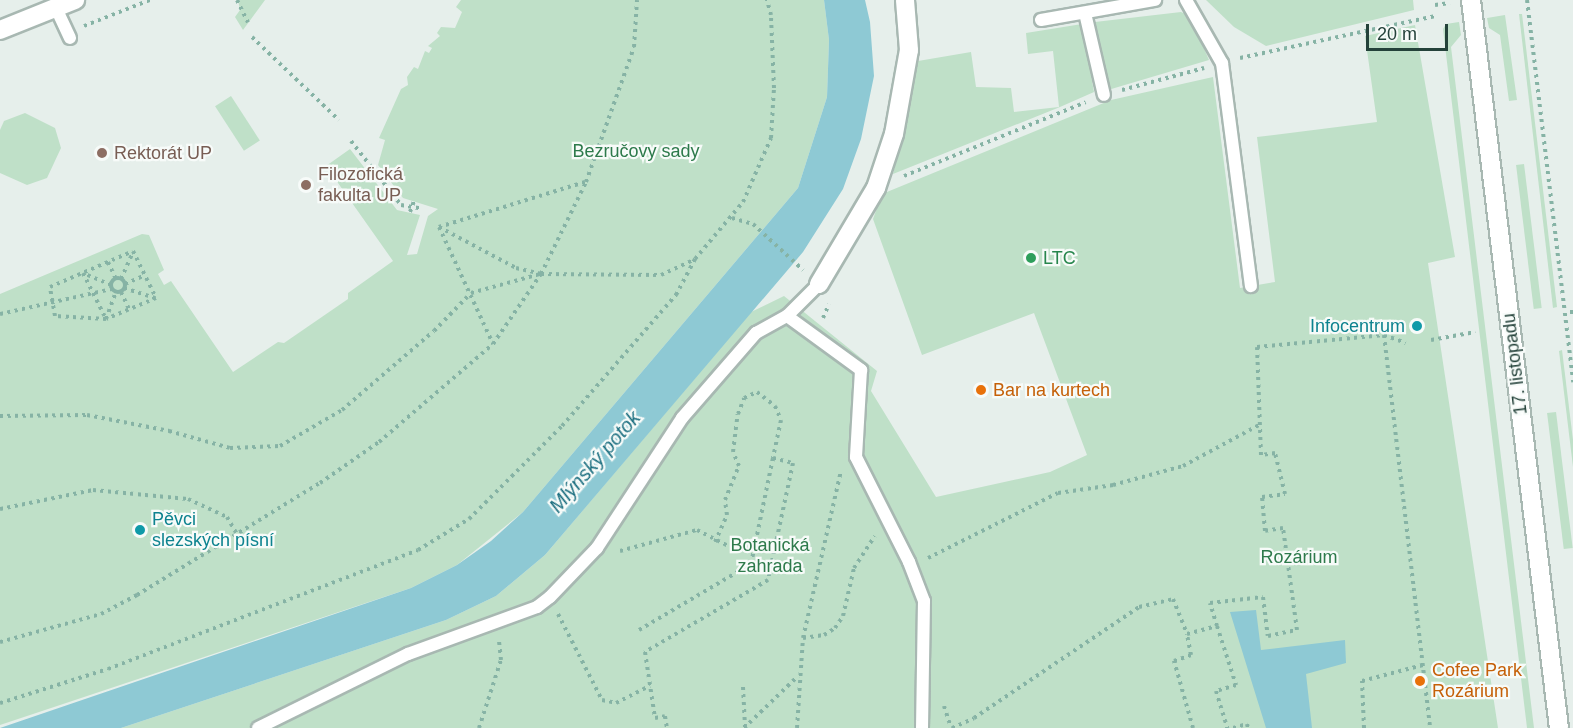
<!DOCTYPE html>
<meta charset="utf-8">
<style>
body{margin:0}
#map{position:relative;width:1573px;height:728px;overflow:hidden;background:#e6efeb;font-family:Arial,sans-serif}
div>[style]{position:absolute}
.green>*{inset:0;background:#bfe0c8;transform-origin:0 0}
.water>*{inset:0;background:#8ec9d4}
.path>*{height:4px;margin-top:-2px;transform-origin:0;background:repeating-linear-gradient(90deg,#86b3a5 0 3px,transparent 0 7.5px)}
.path>.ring{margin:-2px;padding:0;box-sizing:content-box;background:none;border:4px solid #86b3a5;border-radius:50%}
.roads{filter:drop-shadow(2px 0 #a8b8b2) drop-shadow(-2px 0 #a8b8b2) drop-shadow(0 2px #a8b8b2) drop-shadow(0 -2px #a8b8b2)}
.lane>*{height:12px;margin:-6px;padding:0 6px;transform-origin:6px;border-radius:6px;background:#fff}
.street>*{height:18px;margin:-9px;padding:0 9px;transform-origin:9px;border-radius:9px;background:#fff}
.secondary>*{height:18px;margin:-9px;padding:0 9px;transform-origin:9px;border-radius:9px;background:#fff}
.dots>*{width:16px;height:16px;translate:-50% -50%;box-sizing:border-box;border:3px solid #f7fbf9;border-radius:50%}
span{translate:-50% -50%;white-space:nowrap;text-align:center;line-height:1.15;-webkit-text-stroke:4.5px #f7fbf9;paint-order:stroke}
.park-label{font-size:18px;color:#2d7a4b}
.education-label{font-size:18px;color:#785e54}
.left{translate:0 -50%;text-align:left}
.leisure-label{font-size:18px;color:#27864d}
.culture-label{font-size:18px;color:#0d838f}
.right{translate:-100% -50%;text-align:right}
.street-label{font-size:18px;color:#24423a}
.food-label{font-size:18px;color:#c56008}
.water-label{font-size:20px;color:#1c6f80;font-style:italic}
.scale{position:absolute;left:1366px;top:24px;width:82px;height:27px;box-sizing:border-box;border:3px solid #24423a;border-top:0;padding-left:8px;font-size:18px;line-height:21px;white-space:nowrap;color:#24423a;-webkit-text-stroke:4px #f7fbf9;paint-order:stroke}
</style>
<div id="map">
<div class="green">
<div style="clip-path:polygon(238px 0,265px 0,243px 30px,235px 17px,240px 10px)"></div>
<div style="clip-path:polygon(461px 0,824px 0,829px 40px,827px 97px,798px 188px,523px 512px,457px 565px,411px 588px,0 725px,0 294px,142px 234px,149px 235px,164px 270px,158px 274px,164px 285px,171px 281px,233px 372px,278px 342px,284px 343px,348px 299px,348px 293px,393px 261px,326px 166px,350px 149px,397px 210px,420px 215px,407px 255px,417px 254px,428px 216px,438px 209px,403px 198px,378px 165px,385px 140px,379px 138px,401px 89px,408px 85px,407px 77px,414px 67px,418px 69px,425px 51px,429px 53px,432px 48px,428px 46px,440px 36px,437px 33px,441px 27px,455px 28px,462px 12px,456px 7px)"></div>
<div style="clip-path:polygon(1206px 0,1413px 0,1414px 10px,1266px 46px,1234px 27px)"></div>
<div style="clip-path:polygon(1181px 12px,1190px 16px,1209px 60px,1108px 90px,1095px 22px)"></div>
<div style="clip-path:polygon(1519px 14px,1522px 14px,1557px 307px,1553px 308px)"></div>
<div style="clip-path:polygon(1505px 15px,1517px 100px,1509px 101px,1500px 35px,1489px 28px,1487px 18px)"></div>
<div style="clip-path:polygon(1459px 22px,1461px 35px,1451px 47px,1534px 728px,1527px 728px,1443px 29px,1446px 24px)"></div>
<div style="clip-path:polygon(1082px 24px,1094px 92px,1060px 107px,893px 174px,918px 61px,971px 52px,976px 87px,1011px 88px,1014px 112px,1059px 107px,1053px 51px,1028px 54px,1026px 33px)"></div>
<div style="clip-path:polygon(1415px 25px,1455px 257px,1428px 263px,1498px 728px,121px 728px,446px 620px,496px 596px,545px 555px,751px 312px,784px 296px,877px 371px,871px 391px,936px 497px,1050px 472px,1087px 455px,1034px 313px,922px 355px,873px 219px,882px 194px,1111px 100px,1213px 77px,1240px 288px,1275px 282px,1257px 137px,1377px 122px,1365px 36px)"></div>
<div style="left:231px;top:96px;width:53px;height:19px;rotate:57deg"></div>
<div style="clip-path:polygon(25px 113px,55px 128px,61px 148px,47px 178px,27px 185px,0 173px,0 130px,4px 121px)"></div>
<div style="left:1524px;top:164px;width:145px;height:8px;rotate:83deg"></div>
<div style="clip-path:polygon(1562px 350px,1573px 440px,1573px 467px,1559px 351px)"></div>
<div style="left:1556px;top:412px;width:137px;height:9px;rotate:83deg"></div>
</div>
<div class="water">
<div style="clip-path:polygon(824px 0,865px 0,870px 22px,874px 76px,861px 139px,843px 189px,803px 252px,545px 555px,496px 596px,446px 620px,121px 728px,0 728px,411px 588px,457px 565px,491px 541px,523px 512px,798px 188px,827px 97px,829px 40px)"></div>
<div style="clip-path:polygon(1256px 610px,1261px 650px,1345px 640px,1346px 663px,1306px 674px,1312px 728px,1266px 728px,1230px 612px)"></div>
</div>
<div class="path">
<div style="left:237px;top:0;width:25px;rotate:64deg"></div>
<div style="left:1527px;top:0;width:385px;rotate:83.1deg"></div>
<div style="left:1435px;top:5px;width:15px;rotate:-8deg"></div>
<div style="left:84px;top:26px;width:71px;rotate:-21.5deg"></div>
<div style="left:252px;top:37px;width:120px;rotate:43.7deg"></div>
<div style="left:1240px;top:58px;width:200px;rotate:-12.1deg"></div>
<div style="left:1122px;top:90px;width:85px;rotate:-15deg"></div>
<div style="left:351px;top:141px;width:81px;rotate:52deg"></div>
<div style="left:401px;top:205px;width:22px;rotate:10deg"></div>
<div style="left:904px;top:176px;width:196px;rotate:-22.1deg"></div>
<div style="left:585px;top:182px;width:153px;rotate:162.9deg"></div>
<div style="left:439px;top:227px;width:87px;rotate:28deg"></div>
<div style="left:516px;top:268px;width:26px;rotate:13deg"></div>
<div style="left:541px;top:274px;width:120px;rotate:0.5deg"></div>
<div style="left:661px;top:275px;width:38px;rotate:-25deg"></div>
<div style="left:695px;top:259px;width:75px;rotate:-49.9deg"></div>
<div style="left:743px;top:202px;width:70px;rotate:-66.4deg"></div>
<div style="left:771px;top:138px;width:50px;rotate:-86.6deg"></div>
<div style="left:774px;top:88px;width:73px;rotate:-92.4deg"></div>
<div style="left:771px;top:15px;width:16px;rotate:-105deg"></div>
<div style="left:410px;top:212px;width:12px;rotate:-70deg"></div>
<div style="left:732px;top:218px;width:22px;rotate:16deg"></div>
<div style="left:753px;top:224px;width:68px;rotate:42.6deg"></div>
<div style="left:439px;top:227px;width:129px;rotate:65.2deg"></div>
<div style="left:133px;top:251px;width:52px;rotate:63.9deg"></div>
<div style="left:156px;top:298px;width:54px;rotate:157.2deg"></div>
<div style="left:106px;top:319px;width:51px;rotate:-176.6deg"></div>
<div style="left:55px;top:316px;width:29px;rotate:-100deg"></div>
<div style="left:50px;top:287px;width:90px;rotate:-23.4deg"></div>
<div style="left:108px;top:262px;width:19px;rotate:65deg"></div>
<div class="ring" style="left:111px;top:278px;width:10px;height:10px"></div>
<div style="left:121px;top:279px;width:30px;rotate:-66deg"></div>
<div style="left:125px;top:284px;width:22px;rotate:-24deg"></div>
<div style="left:111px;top:285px;width:30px;rotate:-157deg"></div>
<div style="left:83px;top:273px;width:51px;rotate:63.4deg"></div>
<div style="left:106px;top:319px;width:29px;rotate:-70deg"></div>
<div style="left:124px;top:288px;width:33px;rotate:18deg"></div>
<div style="left:121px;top:292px;width:19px;rotate:65deg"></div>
<div style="left:1570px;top:312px;width:3px"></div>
<div style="left:0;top:314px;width:115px;rotate:-12.6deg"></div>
<div style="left:823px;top:318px;width:15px;rotate:-67deg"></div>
<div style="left:1384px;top:335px;width:396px;rotate:83.3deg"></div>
<div style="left:1431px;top:340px;width:45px;rotate:-10.3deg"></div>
<div style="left:0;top:416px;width:87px;rotate:-0.7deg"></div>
<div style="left:87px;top:415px;width:84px;rotate:11deg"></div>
<div style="left:169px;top:431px;width:63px;rotate:15.6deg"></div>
<div style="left:230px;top:448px;width:50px;rotate:-2.3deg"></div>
<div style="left:280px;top:446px;width:72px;rotate:-30.1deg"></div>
<div style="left:342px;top:410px;width:121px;rotate:-40.7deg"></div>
<div style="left:434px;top:331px;width:53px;rotate:-45.8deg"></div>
<div style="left:471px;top:293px;width:72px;rotate:-15.4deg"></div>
<div style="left:0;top:509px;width:95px;rotate:-11.5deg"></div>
<div style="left:93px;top:490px;width:95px;rotate:5.4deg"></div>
<div style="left:188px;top:499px;width:43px;rotate:24.8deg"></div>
<div style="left:227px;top:517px;width:20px;rotate:60deg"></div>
<div style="left:715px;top:542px;width:30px;rotate:-66deg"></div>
<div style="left:727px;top:515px;width:15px;rotate:-98deg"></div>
<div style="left:725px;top:500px;width:37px;rotate:-68deg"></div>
<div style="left:739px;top:466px;width:15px;rotate:-113deg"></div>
<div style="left:733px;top:452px;width:38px;rotate:-83deg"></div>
<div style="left:738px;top:414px;width:17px;rotate:-69deg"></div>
<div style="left:744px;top:398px;width:14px;rotate:-25deg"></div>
<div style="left:757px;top:392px;width:23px;rotate:38deg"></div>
<div style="left:775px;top:406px;width:15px;rotate:67deg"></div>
<div style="left:781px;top:420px;width:39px;rotate:102deg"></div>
<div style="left:620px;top:551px;width:80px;rotate:-15.3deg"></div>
<div style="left:697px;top:530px;width:39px;rotate:27deg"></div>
<div style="left:732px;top:548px;width:22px;rotate:3deg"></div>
<div style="left:928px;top:558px;width:145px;rotate:-26.6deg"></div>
<div style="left:1058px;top:493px;width:56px;rotate:-8.3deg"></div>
<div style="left:1113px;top:485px;width:73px;rotate:-15.2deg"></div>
<div style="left:1183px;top:466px;width:89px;rotate:-28.3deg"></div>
<div style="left:558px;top:614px;width:97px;rotate:62.9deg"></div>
<div style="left:602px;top:700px;width:14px;rotate:12deg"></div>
<div style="left:616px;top:703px;width:38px;rotate:-27deg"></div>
<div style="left:1217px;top:626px;width:62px;rotate:72.1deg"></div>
<div style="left:1236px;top:685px;width:21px;rotate:163deg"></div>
<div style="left:1216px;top:691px;width:39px;rotate:73deg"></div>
<div style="left:639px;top:630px;width:130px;rotate:-30.5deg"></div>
<div style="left:751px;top:564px;width:108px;rotate:-78.3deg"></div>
<div style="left:773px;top:458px;width:21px;rotate:14deg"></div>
<div style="left:793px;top:463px;width:120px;rotate:102.1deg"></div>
<div style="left:768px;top:580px;width:143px;rotate:149.7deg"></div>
<div style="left:645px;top:652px;width:67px;rotate:81.4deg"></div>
<div style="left:655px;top:718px;width:10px;rotate:-11deg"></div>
<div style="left:665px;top:716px;width:12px;rotate:81deg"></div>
<div style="left:803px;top:638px;width:21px;rotate:-8deg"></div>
<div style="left:824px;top:635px;width:13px;rotate:-32deg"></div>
<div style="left:835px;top:628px;width:14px;rotate:-56deg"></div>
<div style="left:843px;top:616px;width:49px;rotate:-77.1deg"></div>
<div style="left:854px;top:568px;width:38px;rotate:-57deg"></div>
<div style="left:0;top:642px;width:105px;rotate:-15.5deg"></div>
<div style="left:101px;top:614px;width:41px;rotate:-27.8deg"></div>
<div style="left:137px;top:595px;width:215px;rotate:-31.5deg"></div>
<div style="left:320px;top:483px;width:72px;rotate:-34.8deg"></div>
<div style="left:379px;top:442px;width:150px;rotate:-40.7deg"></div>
<div style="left:493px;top:344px;width:85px;rotate:-55.6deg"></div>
<div style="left:541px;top:274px;width:102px;rotate:-63.9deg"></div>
<div style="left:586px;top:182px;width:143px;rotate:-70.4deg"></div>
<div style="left:634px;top:47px;width:47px;rotate:-86.3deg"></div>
<div style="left:743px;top:687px;width:40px;rotate:87.1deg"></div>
<div style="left:0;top:703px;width:113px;rotate:-17.5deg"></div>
<div style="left:108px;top:669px;width:332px;rotate:-21deg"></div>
<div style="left:418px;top:550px;width:60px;rotate:-31.3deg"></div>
<div style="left:469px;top:519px;width:132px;rotate:-45deg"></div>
<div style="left:562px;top:426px;width:174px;rotate:-49deg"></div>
<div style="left:676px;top:295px;width:41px;rotate:-62.2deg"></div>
<div style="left:944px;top:706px;width:23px;rotate:72deg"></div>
<div style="left:479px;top:728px;width:71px;rotate:-72.1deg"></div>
<div style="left:501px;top:660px;width:20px;rotate:-96deg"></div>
<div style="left:744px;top:728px;width:75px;rotate:-43.9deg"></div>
<div style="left:797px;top:728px;width:90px;rotate:-86.2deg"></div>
<div style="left:803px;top:638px;width:171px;rotate:-77.2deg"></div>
<div style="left:952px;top:728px;width:24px;rotate:-24deg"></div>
<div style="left:974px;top:718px;width:199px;rotate:-33.9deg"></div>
<div style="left:1139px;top:607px;width:35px;rotate:-13deg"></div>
<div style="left:1173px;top:599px;width:38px;rotate:68deg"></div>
<div style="left:1193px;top:728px;width:70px;rotate:-105.8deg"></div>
<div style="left:1174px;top:661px;width:18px;rotate:-19deg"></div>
<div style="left:1191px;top:655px;width:21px;rotate:-101deg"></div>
<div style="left:1187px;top:634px;width:31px;rotate:-15deg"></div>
<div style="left:1217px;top:626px;width:24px;rotate:-107deg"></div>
<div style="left:1210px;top:603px;width:53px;rotate:-6.5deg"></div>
<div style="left:1263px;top:597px;width:39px;rotate:83deg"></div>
<div style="left:1268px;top:636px;width:30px;rotate:-12deg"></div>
<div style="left:1297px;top:630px;width:103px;rotate:-97.8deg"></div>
<div style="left:1283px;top:528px;width:18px;rotate:171deg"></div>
<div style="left:1265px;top:531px;width:34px;rotate:-95deg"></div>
<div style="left:1262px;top:497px;width:23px;rotate:-7deg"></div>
<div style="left:1285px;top:494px;width:42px;rotate:-103.7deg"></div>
<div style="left:1275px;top:453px;width:14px;rotate:172deg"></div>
<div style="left:1261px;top:455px;width:108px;rotate:-92.1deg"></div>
<div style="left:1257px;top:347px;width:128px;rotate:-5.4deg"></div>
<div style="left:1384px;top:335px;width:23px;rotate:20deg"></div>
<div style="left:1233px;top:728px;width:15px;rotate:-16deg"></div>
<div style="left:1247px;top:724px;width:4px;rotate:76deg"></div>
<div style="left:1364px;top:728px;width:47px;rotate:-92.4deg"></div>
<div style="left:1362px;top:681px;width:63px;rotate:-14.7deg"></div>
</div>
<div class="roads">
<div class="lane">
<div style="left:1186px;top:0;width:73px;rotate:60.3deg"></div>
<div style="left:1222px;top:63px;width:225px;rotate:82.6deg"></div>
<div style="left:56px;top:8px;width:33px;rotate:65deg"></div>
<div style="left:1085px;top:13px;width:84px;rotate:77deg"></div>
<div style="left:1041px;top:20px;width:116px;rotate:-10deg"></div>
<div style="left:787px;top:316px;width:45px;rotate:-45deg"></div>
<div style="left:258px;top:728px;width:167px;rotate:-26.3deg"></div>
<div style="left:408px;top:654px;width:137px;rotate:-20deg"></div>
<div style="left:537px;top:607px;width:16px;rotate:-38deg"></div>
<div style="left:550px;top:597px;width:68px;rotate:-46.2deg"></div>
<div style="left:597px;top:548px;width:155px;rotate:-56.8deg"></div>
<div style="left:682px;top:418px;width:113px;rotate:-49deg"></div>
<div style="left:756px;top:333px;width:35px;rotate:-29deg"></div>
<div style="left:787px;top:316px;width:92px;rotate:36.1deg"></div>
<div style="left:861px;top:370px;width:87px;rotate:93.3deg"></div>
<div style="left:856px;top:457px;width:118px;rotate:63.2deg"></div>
<div style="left:909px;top:562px;width:42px;rotate:69deg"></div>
<div style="left:924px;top:601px;width:127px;rotate:90.9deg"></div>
</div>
<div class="street">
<div style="left:0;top:30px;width:81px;rotate:-21.8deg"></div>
<div style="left:819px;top:284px;width:112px;rotate:-59.3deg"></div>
<div style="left:876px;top:188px;width:57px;rotate:-71.6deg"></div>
<div style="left:894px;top:134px;width:85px;rotate:-79.9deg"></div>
<div style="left:909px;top:50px;width:50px;rotate:-94.6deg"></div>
</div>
<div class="secondary">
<div style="left:1471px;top:0;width:733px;rotate:83.11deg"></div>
</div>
</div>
<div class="dots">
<div style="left:102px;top:153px;background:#8d6e63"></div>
<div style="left:306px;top:185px;background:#8d6e63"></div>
<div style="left:1031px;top:258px;background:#2e9e5b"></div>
<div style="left:1417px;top:326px;background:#0f9aa8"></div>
<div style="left:981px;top:390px;background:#e8710a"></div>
<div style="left:140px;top:530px;background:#0f9aa8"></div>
<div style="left:1420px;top:681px;background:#e8710a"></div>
</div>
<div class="park-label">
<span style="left:636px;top:151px">Bezručovy sady</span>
<span style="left:770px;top:556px">Botanická<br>zahrada</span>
<span style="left:1299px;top:557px">Rozárium</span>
</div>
<div class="education-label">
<span class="left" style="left:114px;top:153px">Rektorát UP</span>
<span class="left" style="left:318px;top:185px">Filozofická<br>fakulta UP</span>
</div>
<div class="leisure-label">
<span class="left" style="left:1043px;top:258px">LTC</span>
</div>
<div class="culture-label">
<span class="right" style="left:1405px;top:326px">Infocentrum</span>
<span class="left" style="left:152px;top:530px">Pěvci<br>slezských písní</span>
</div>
<div class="street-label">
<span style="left:1515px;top:364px;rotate:-97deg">17. listopadu</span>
</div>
<div class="food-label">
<span class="left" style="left:993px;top:390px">Bar na kurtech</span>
<span class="left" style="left:1432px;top:681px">Cofee Park<br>Rozárium</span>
</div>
<div class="water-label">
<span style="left:595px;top:462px;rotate:-49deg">Mlýnský potok</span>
</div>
<div class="scale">20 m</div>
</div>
